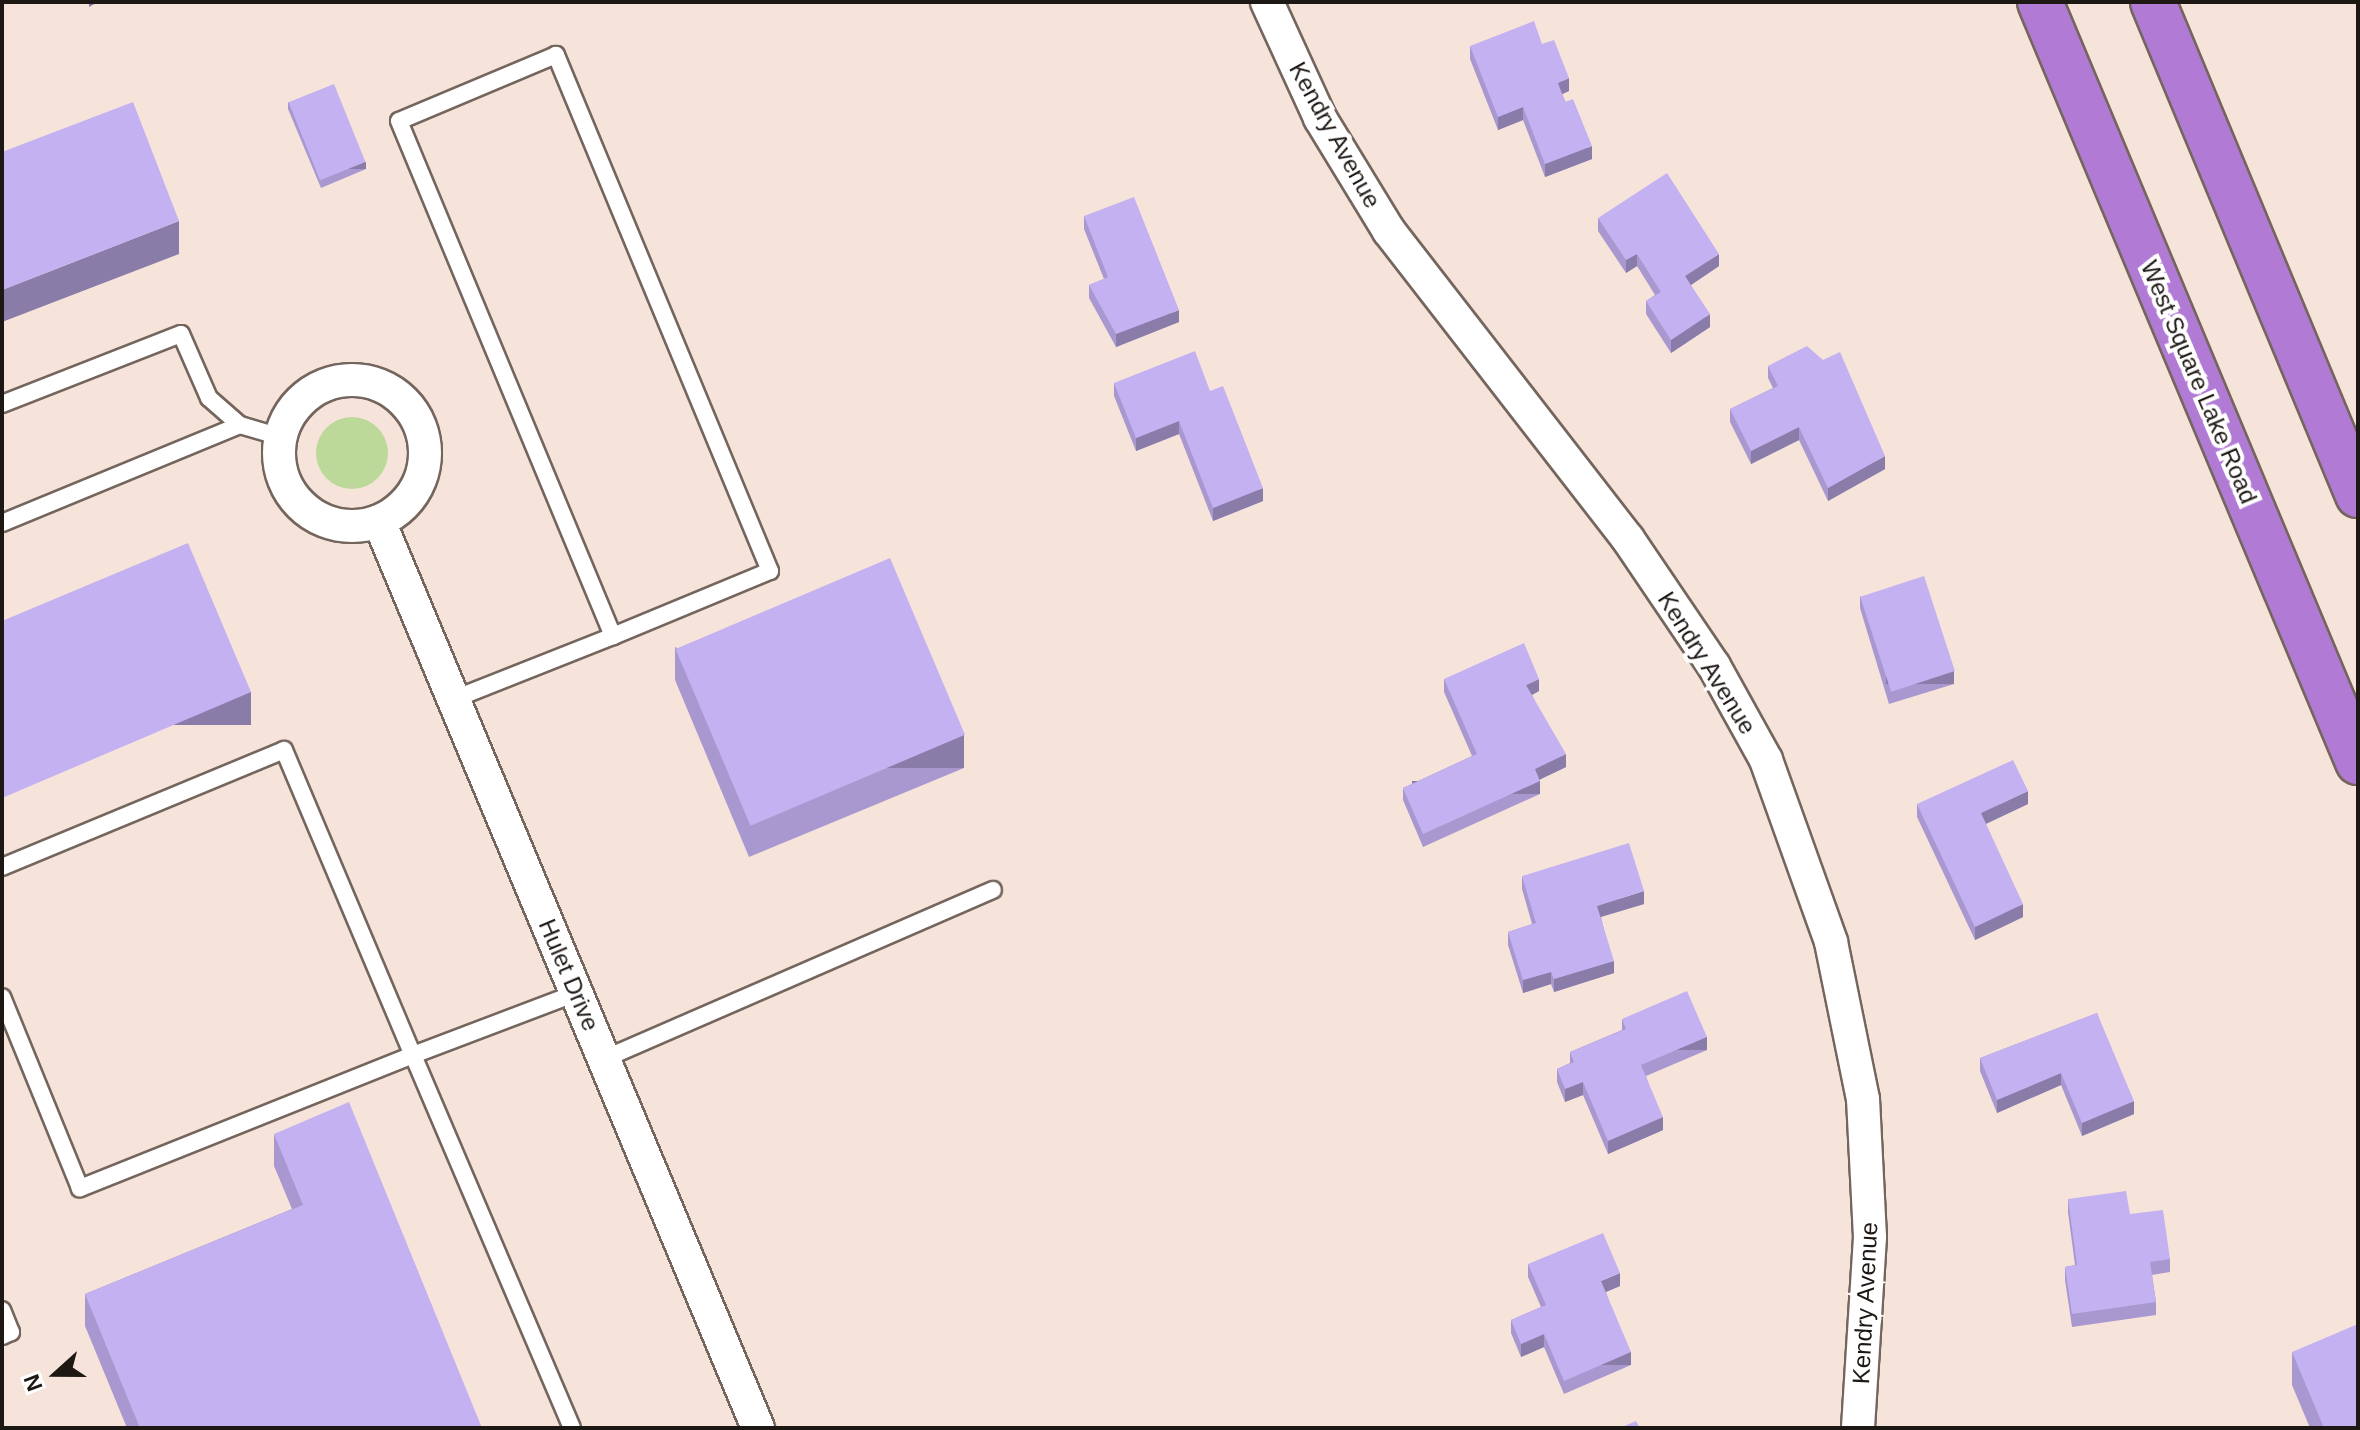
<!DOCTYPE html>
<style>
body{margin:0}
#map{position:relative;width:2360px;height:1430px;overflow:hidden;background:#f6e4db;font-family:Arial,sans-serif}
div>[style]{position:absolute}
.green>*{inset:0;background:#bcd99a}
.round{border-radius:50%}
.roads{filter:drop-shadow(2px 0 #74655d) drop-shadow(-2px 0 #74655d) drop-shadow(0 2px #74655d) drop-shadow(0 -2px #74655d)}
.lane>*{height:16px;margin:-8px;padding:0 8px;transform-origin:8px;border-radius:8px;background:#fff}
.street>*{height:32px;margin:-16px;padding:0 16px;transform-origin:16px;border-radius:16px;background:#fff}
.street>.ring{margin:-16px;padding:0;box-sizing:content-box;background:none;border:32px solid #fff;border-radius:50%}
.highway>*{height:44px;margin:-22px;padding:0 22px;transform-origin:22px;border-radius:22px;background:#b17bd5}
.wall>*{inset:0;background:#a998cf}
.shaded-wall>*{inset:0;background:#897ca9;transform-origin:0 0}
.building>*{inset:0;background:#c4b1f1;transform-origin:0 0}
span{translate:-50% -50%;white-space:nowrap;text-align:center;line-height:1.15;-webkit-text-stroke:8px #fff;paint-order:stroke}
.street-label{font-size:24px;color:#1e1815}
.frame{position:absolute;inset:0;border:4px solid #1e1815;pointer-events:none}
.north{position:absolute;left:16px;top:1334px;width:80px;height:80px;-webkit-text-stroke:6px #fff;paint-order:stroke;rotate:249deg;font-size:22px;font-weight:700;line-height:32px;text-align:center;color:#1e1815}
.north::after{content:'';display:block;margin:auto;width:28px;height:36px;background:#1e1815;clip-path:polygon(50% 0,100% 100%,50% 72%,0 100%)}
</style>
<div id="map">
<div class="green">
<div class="round" style="left:316px;top:417px;width:72px;height:72px"></div>
</div>
<div class="roads">
<div class="lane">
<div style="left:2px;top:404px;width:192px;rotate:-21.4deg"></div>
<div style="left:181px;top:334px;width:70px;rotate:66.4deg"></div>
<div style="left:209px;top:398px;width:41px;rotate:41.1deg"></div>
<div style="left:240px;top:425px;width:43px;rotate:16.3deg"></div>
<div style="left:2px;top:523px;width:257px;rotate:-22.4deg"></div>
<div style="left:454px;top:699px;width:171px;rotate:-21.6deg"></div>
<div style="left:613px;top:636px;width:170px;rotate:-22.5deg"></div>
<div style="left:770px;top:571px;width:559px;rotate:-112.53deg"></div>
<div style="left:556px;top:55px;width:170px;rotate:157.2deg"></div>
<div style="left:399px;top:121px;width:558px;rotate:67.44deg"></div>
<div style="left:2px;top:867px;width:305px;rotate:-22.5deg"></div>
<div style="left:284px;top:750px;width:331px;rotate:67.1deg"></div>
<div style="left:413px;top:1055px;width:359px;rotate:158.2deg"></div>
<div style="left:80px;top:1188px;width:206px;rotate:-112.2deg"></div>
<div style="left:604px;top:1059px;width:424px;rotate:-23.5deg"></div>
<div style="left:2px;top:1310px;width:24px;rotate:68deg"></div>
<div style="left:11px;top:1332px;width:10px;rotate:156deg"></div>
<div style="left:572px;top:1428px;width:405px;rotate:-113.1deg"></div>
<div style="left:413px;top:1055px;width:174px;rotate:-20.8deg"></div>
</div>
<div class="street">
<div style="left:1267px;top:2px;width:128px;rotate:65.4deg"></div>
<div style="left:1320px;top:118px;width:132px;rotate:58.6deg"></div>
<div style="left:1389px;top:231px;width:390px;rotate:52.2deg"></div>
<div style="left:1628px;top:539px;width:153px;rotate:55.9deg"></div>
<div style="left:1714px;top:666px;width:107px;rotate:61deg"></div>
<div style="left:1766px;top:760px;width:193px;rotate:70.3deg"></div>
<div style="left:1831px;top:942px;width:160px;rotate:78.5deg"></div>
<div style="left:1863px;top:1099px;width:138px;rotate:87.1deg"></div>
<div style="left:1870px;top:1237px;width:191px;rotate:93.6deg"></div>
<div class="ring" style="left:279px;top:380px;width:114px;height:114px"></div>
<div style="left:379px;top:521px;width:983px;rotate:67.32deg"></div>
</div>
<div class="highway">
<div style="left:2040px;top:2px;width:824px;rotate:67.29deg"></div>
<div style="left:2153px;top:2px;width:534px;rotate:67.42deg"></div>
</div>
</div>
<div class="wall">
<div style="clip-path:polygon(1542px 44px,1569px 91px,1562px 94px,1592px 159px,1545px 177px,1523px 120px,1498px 130px,1470px 59px,1470px 46px)"></div>
<div style="clip-path:polygon(288px 102px,366px 169px,321px 188px,288px 109px)"></div>
<div style="clip-path:polygon(1084px 216px,1179px 322px,1116px 347px,1089px 298px,1089px 285px,1104px 279px,1084px 229px)"></div>
<div style="clip-path:polygon(1598px 218px,1719px 266px,1691px 285px,1710px 327px,1671px 353px,1646px 314px,1646px 301px,1655px 295px,1637px 266px,1626px 273px,1598px 231px)"></div>
<div style="clip-path:polygon(1768px 366px,1885px 469px,1828px 501px,1799px 440px,1751px 464px,1730px 422px,1730px 409px,1773px 388px,1768px 378px)"></div>
<div style="clip-path:polygon(1114px 383px,1210px 391px,1263px 501px,1213px 521px,1179px 434px,1136px 451px,1114px 396px)"></div>
<div style="clip-path:polygon(1860px 596px,1954px 684px,1889px 704px,1860px 608px)"></div>
<div style="clip-path:polygon(675px 647px,964px 768px,749px 857px,675px 680px)"></div>
<div style="clip-path:polygon(1444px 679px,1539px 691px,1532px 695px,1566px 767px,1540px 779px,1540px 794px,1423px 847px,1403px 800px,1403px 788px,1472px 756px,1444px 692px)"></div>
<div style="clip-path:polygon(1917px 804px,2028px 804px,1986px 824px,2023px 917px,1975px 940px,1917px 817px)"></div>
<div style="clip-path:polygon(1522px 876px,1644px 904px,1601px 917px,1614px 973px,1554px 992px,1551px 984px,1523px 993px,1508px 945px,1508px 932px,1532px 924px,1522px 889px)"></div>
<div style="clip-path:polygon(2097px 1013px,2134px 1114px,2082px 1136px,2061px 1085px,1997px 1113px,1980px 1071px,1980px 1058px)"></div>
<div style="clip-path:polygon(1622px 1019px,1707px 1050px,1646px 1076px,1663px 1130px,1608px 1154px,1583px 1095px,1565px 1102px,1557px 1082px,1557px 1069px,1570px 1063px,1570px 1052px,1622px 1030px)"></div>
<div style="clip-path:polygon(274px 1134px,482px 1428px,127px 1428px,85px 1326px,85px 1294px,292px 1209px,274px 1166px)"></div>
<div style="clip-path:polygon(2068px 1199px,2130px 1214px,2170px 1259px,2170px 1272px,2152px 1275px,2156px 1302px,2156px 1315px,2072px 1327px,2065px 1280px,2065px 1267px,2075px 1265px,2068px 1212px)"></div>
<div style="clip-path:polygon(1528px 1264px,1620px 1286px,1606px 1292px,1631px 1365px,1564px 1394px,1544px 1347px,1521px 1357px,1511px 1333px,1511px 1320px,1541px 1307px,1528px 1277px)"></div>
<div style="clip-path:polygon(2292px 1352px,2358px 1428px,2310px 1428px,2292px 1385px)"></div>
</div>
<div class="shaded-wall">
<div style="clip-path:polygon(89px 2px,98px 2px,89px 7px)"></div>
<div style="clip-path:polygon(1569px 78px,1569px 91px,1558px 96px,1558px 83px)"></div>
<div style="clip-path:polygon(1523px 107px,1523px 120px,1498px 130px,1498px 117px)"></div>
<div style="clip-path:polygon(1592px 146px,1592px 159px,1545px 177px,1545px 164px)"></div>
<div style="left:366px;top:162px;width:7px;height:49px;rotate:90deg"></div>
<div style="clip-path:polygon(179px 221px,179px 254px,2px 322px,2px 290px)"></div>
<div style="clip-path:polygon(1637px 254px,1637px 266px,1626px 273px,1626px 260px)"></div>
<div style="clip-path:polygon(1719px 254px,1719px 266px,1685px 289px,1685px 276px)"></div>
<div style="clip-path:polygon(1179px 310px,1179px 322px,1116px 347px,1116px 334px)"></div>
<div style="clip-path:polygon(1710px 314px,1710px 327px,1671px 353px,1671px 340px)"></div>
<div style="clip-path:polygon(1179px 421px,1179px 434px,1136px 451px,1136px 438px)"></div>
<div style="clip-path:polygon(1799px 427px,1799px 440px,1751px 464px,1751px 451px)"></div>
<div style="clip-path:polygon(1885px 456px,1885px 469px,1828px 501px,1828px 488px)"></div>
<div style="clip-path:polygon(1263px 488px,1263px 501px,1213px 521px,1213px 508px)"></div>
<div style="left:1954px;top:671px;width:13px;height:68px;rotate:90deg"></div>
<div style="clip-path:polygon(1539px 679px,1539px 691px,1526px 698px,1526px 685px)"></div>
<div style="left:251px;top:692px;width:33px;height:271px;rotate:90deg"></div>
<div style="left:964px;top:735px;width:33px;height:233px;rotate:90deg"></div>
<div style="clip-path:polygon(1566px 754px,1566px 767px,1535px 782px,1535px 769px)"></div>
<div style="left:1540px;top:781px;width:13px;height:128px;rotate:90deg"></div>
<div style="clip-path:polygon(2028px 791px,2028px 804px,1981px 826px,1981px 813px)"></div>
<div style="clip-path:polygon(1644px 891px,1644px 904px,1597px 918px,1597px 906px)"></div>
<div style="clip-path:polygon(2023px 904px,2023px 917px,1975px 940px,1975px 927px)"></div>
<div style="clip-path:polygon(1614px 961px,1614px 973px,1554px 992px,1554px 979px)"></div>
<div style="clip-path:polygon(1551px 972px,1551px 984px,1523px 993px,1523px 980px)"></div>
<div style="left:1707px;top:1037px;width:13px;height:72px;rotate:90deg"></div>
<div style="clip-path:polygon(2061px 1073px,2061px 1085px,1997px 1113px,1997px 1100px)"></div>
<div style="clip-path:polygon(1583px 1082px,1583px 1095px,1565px 1102px,1565px 1089px)"></div>
<div style="clip-path:polygon(2134px 1101px,2134px 1114px,2082px 1136px,2082px 1123px)"></div>
<div style="clip-path:polygon(1663px 1117px,1663px 1130px,1608px 1154px,1608px 1141px)"></div>
<div style="clip-path:polygon(1620px 1273px,1620px 1286px,1601px 1294px,1601px 1281px)"></div>
<div style="clip-path:polygon(1544px 1334px,1544px 1347px,1521px 1357px,1521px 1344px)"></div>
<div style="left:1631px;top:1352px;width:13px;height:73px;rotate:90deg"></div>
</div>
<div class="building">
<div style="clip-path:polygon(1534px 21px,1542px 44px,1554px 40px,1569px 78px,1558px 83px,1565px 102px,1573px 99px,1592px 146px,1545px 164px,1523px 107px,1498px 117px,1470px 46px)"></div>
<div style="left:334px;top:84px;width:84px;height:49px;rotate:68deg"></div>
<div style="clip-path:polygon(133px 102px,179px 221px,2px 290px,2px 152px)"></div>
<div style="clip-path:polygon(1667px 173px,1719px 254px,1685px 276px,1710px 314px,1671px 340px,1646px 301px,1661px 292px,1637px 254px,1626px 260px,1598px 218px)"></div>
<div style="clip-path:polygon(1134px 197px,1179px 310px,1116px 334px,1089px 285px,1108px 277px,1084px 216px)"></div>
<div style="clip-path:polygon(1807px 346px,1823px 360px,1840px 352px,1885px 456px,1828px 488px,1799px 427px,1751px 451px,1730px 409px,1778px 386px,1768px 366px)"></div>
<div style="clip-path:polygon(1195px 351px,1210px 391px,1223px 386px,1263px 488px,1213px 508px,1179px 421px,1136px 438px,1114px 383px)"></div>
<div style="clip-path:polygon(188px 543px,251px 692px,2px 798px,2px 621px)"></div>
<div style="left:890px;top:558px;width:192px;height:233px;rotate:67deg"></div>
<div style="left:1924px;top:576px;width:100px;height:67px;rotate:72deg"></div>
<div style="clip-path:polygon(1524px 643px,1539px 679px,1526px 685px,1566px 754px,1535px 769px,1540px 781px,1423px 834px,1403px 788px,1477px 754px,1444px 679px)"></div>
<div style="clip-path:polygon(2013px 760px,2028px 791px,1981px 813px,2023px 904px,1975px 927px,1917px 804px)"></div>
<div style="clip-path:polygon(1629px 843px,1644px 891px,1597px 906px,1614px 961px,1554px 979px,1551px 972px,1523px 980px,1508px 932px,1536px 923px,1522px 876px)"></div>
<div style="clip-path:polygon(1687px 991px,1707px 1037px,1641px 1065px,1663px 1117px,1608px 1141px,1583px 1082px,1565px 1089px,1557px 1069px,1574px 1062px,1570px 1052px,1626px 1029px,1622px 1019px)"></div>
<div style="clip-path:polygon(2097px 1013px,2134px 1101px,2082px 1123px,2061px 1073px,1997px 1100px,1980px 1058px)"></div>
<div style="clip-path:polygon(349px 1102px,482px 1428px,140px 1428px,85px 1294px,303px 1205px,274px 1134px)"></div>
<div style="clip-path:polygon(2126px 1191px,2130px 1214px,2163px 1210px,2170px 1259px,2150px 1262px,2156px 1302px,2072px 1314px,2065px 1267px,2077px 1265px,2068px 1199px)"></div>
<div style="clip-path:polygon(1603px 1233px,1620px 1273px,1601px 1281px,1631px 1352px,1564px 1381px,1544px 1334px,1521px 1344px,1511px 1320px,1546px 1305px,1528px 1264px)"></div>
<div style="clip-path:polygon(2358px 1324px,2358px 1428px,2324px 1428px,2292px 1352px)"></div>
<div style="clip-path:polygon(1636px 1421px,1640px 1428px,1620px 1428px)"></div>
</div>
<div class="street-label">
<span style="left:1335px;top:135px;rotate:61deg">Kendry Avenue</span>
<span style="left:2199px;top:382px;rotate:67deg">West Square Lake Road</span>
<span style="left:1707px;top:663px;rotate:58deg">Kendry Avenue</span>
<span style="left:569px;top:975px;rotate:67deg">Hulet Drive</span>
<span style="left:1865px;top:1303px;rotate:-87deg">Kendry Avenue</span>
</div>
<div class="frame"></div>
<div class="north">N</div>
</div>
